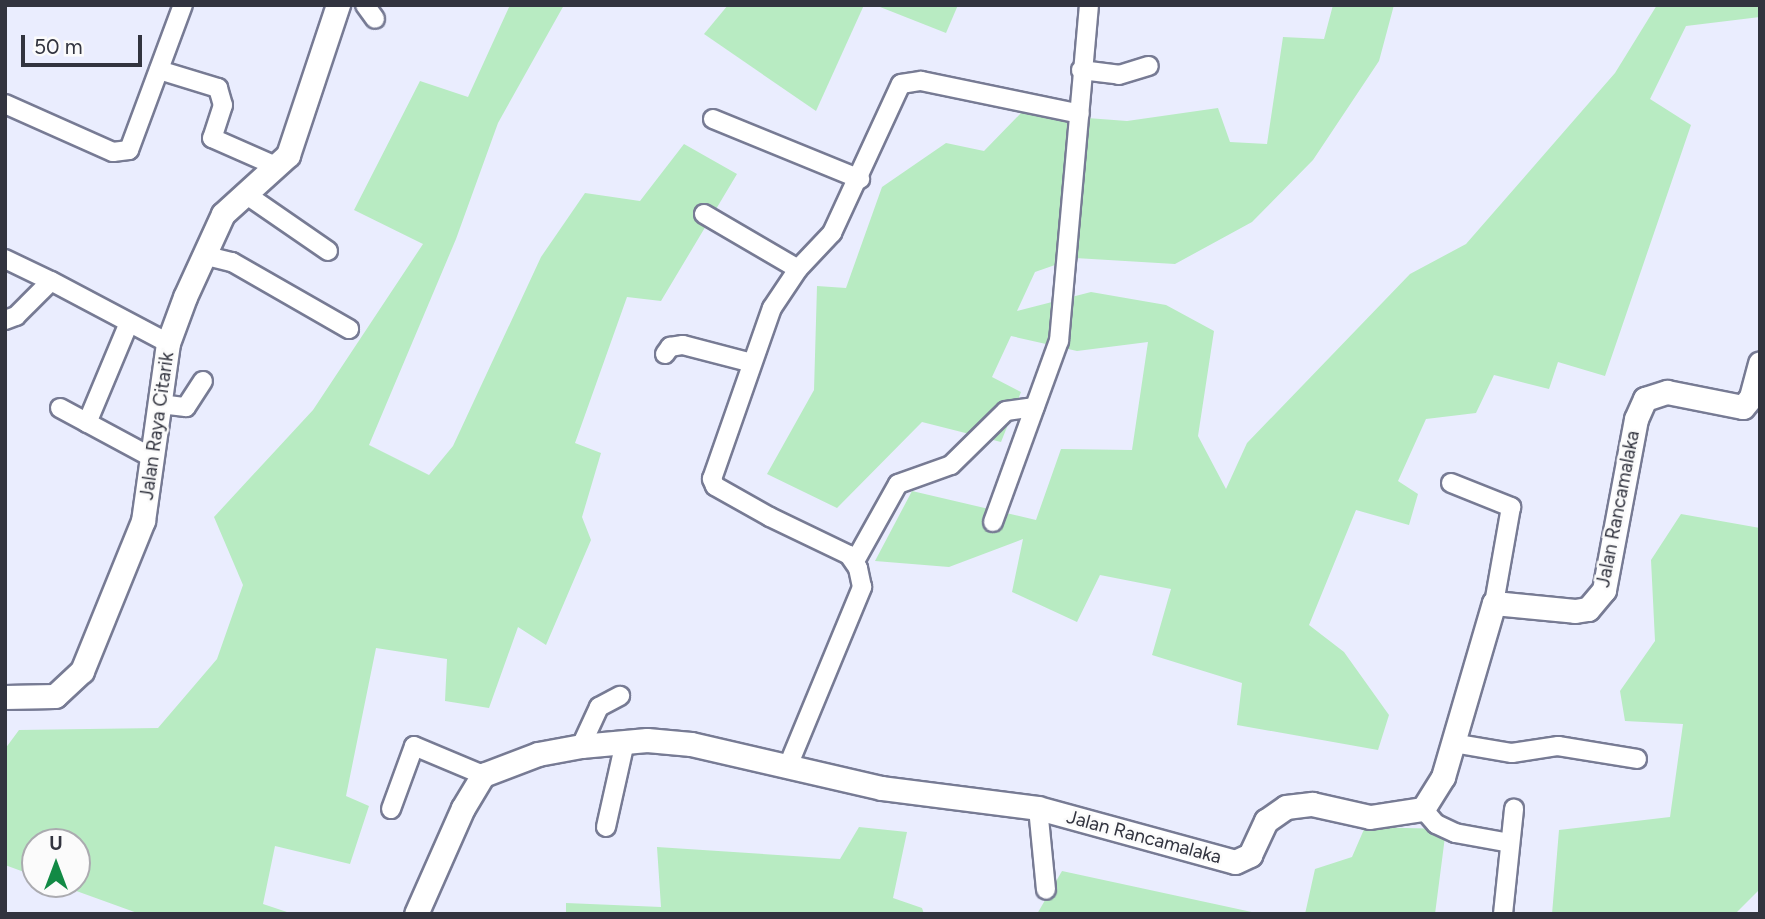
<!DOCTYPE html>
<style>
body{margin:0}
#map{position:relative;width:1765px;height:919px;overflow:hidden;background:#eaedfe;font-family:Figtree,sans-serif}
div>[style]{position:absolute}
.green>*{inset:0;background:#b8ebc2}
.roads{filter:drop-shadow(2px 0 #777b94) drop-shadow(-2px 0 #777b94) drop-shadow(0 2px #777b94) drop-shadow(0 -2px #777b94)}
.minor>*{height:18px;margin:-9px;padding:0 9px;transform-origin:9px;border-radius:9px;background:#fff}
.tertiary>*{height:23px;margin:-11.5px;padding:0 11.5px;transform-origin:11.5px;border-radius:11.5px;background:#fff}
span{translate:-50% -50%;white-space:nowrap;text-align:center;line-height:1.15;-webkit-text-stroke:5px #fbfbfb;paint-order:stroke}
.street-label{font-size:19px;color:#32343f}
.frame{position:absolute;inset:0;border:7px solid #32343f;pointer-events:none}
.north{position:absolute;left:21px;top:828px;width:70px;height:70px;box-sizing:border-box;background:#fbfbfb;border:2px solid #ababb0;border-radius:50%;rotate:0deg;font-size:19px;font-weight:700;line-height:28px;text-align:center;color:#32343f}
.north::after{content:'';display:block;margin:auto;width:24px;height:32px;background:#128a45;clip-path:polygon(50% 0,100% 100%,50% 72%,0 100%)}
.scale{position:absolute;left:21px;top:35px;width:121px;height:32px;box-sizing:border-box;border:4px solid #32343f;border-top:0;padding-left:9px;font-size:21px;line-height:24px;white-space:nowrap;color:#32343f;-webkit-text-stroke:5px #fbfbfb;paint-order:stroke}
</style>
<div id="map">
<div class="green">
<div style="clip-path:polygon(510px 5px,564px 5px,498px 123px,456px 239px,369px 445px,429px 475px,453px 446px,541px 257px,585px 193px,640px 201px,684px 144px,737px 174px,661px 301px,627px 297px,575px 443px,601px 453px,582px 517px,591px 540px,546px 645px,518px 627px,489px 708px,445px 701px,447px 659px,376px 648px,346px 796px,369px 806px,350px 864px,275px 846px,263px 904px,293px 914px,140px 914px,57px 884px,77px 884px,77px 842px,35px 842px,35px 876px,5px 865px,5px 749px,19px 730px,158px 728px,217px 659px,243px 585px,214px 517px,313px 410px,423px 244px,354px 210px,420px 81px,468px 97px)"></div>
<div style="clip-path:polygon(728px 5px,864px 5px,816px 111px,704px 34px)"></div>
<div style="clip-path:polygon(875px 5px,958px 5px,946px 33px)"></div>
<div style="clip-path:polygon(1333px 5px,1394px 5px,1379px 61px,1313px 160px,1252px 222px,1175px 264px,1075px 258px,1035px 272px,1017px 311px,1091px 292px,1166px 305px,1214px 331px,1198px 436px,1226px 489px,1247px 443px,1410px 274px,1466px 244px,1615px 73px,1657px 5px,1760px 5px,1760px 17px,1686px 26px,1650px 99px,1691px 125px,1605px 376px,1558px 362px,1549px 389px,1494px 375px,1476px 413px,1426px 419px,1398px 481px,1418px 494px,1409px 525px,1356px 510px,1309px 625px,1344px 652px,1389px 715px,1378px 750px,1237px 725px,1242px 683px,1152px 655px,1171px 589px,1100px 575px,1077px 622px,1012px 592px,1023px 539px,949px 567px,875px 561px,912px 491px,1036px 520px,1061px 449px,1132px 450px,1148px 342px,1077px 351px,1011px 336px,992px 377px,1021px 392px,1001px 442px,922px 422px,837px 508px,767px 474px,814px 390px,817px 286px,846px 288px,882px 187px,946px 143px,984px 151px,1021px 113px,1127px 121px,1218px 108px,1230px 142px,1267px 144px,1283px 37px,1324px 39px)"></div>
<div style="clip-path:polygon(1681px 514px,1760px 528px,1760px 889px,1735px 914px,1552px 914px,1559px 830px,1670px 817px,1683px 724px,1625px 721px,1620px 691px,1655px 641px,1651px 560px)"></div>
<div style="clip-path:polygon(859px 827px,907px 832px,893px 898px,922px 908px,924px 914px,566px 914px,566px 903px,661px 907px,657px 847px,840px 859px)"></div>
<div style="clip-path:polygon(1365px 827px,1446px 829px,1435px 914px,1305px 914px,1315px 869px,1352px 857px)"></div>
<div style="clip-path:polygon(1062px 871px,1261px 914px,1037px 914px)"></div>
</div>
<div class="roads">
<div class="minor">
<div style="left:365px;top:5px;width:17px;rotate:54deg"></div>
<div style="left:159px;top:70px;width:62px;rotate:17deg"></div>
<div style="left:218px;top:88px;width:18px;rotate:74deg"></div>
<div style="left:223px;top:105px;width:35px;rotate:108deg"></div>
<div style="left:212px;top:138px;width:72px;rotate:23.7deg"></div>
<div style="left:1081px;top:70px;width:38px;rotate:7deg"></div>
<div style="left:1119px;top:75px;width:31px;rotate:-17deg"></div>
<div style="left:5px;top:104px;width:118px;rotate:24deg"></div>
<div style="left:113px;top:152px;width:16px;rotate:-7deg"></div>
<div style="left:129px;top:150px;width:155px;rotate:-69.6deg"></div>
<div style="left:713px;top:119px;width:159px;rotate:22.2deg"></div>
<div style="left:244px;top:193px;width:102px;rotate:34.6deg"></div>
<div style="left:704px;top:214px;width:109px;rotate:30.3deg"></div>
<div style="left:203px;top:255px;width:30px;rotate:14deg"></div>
<div style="left:232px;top:262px;width:135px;rotate:29.8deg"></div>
<div style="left:5px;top:259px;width:51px;rotate:25.6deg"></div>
<div style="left:5px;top:320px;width:12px;rotate:-20deg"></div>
<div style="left:16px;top:316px;width:49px;rotate:-45deg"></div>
<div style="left:51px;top:281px;width:132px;rotate:27.9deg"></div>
<div style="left:665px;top:354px;width:9px;rotate:-54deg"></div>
<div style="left:670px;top:347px;width:13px;rotate:-9deg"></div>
<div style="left:683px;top:345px;width:71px;rotate:14.6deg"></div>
<div style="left:160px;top:404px;width:26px;rotate:7deg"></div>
<div style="left:186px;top:407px;width:31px;rotate:-57deg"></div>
<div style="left:60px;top:408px;width:106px;rotate:28.3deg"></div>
<div style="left:87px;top:423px;width:106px;rotate:-67.3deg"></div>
<div style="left:1451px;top:483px;width:65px;rotate:21.8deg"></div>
<div style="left:1511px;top:507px;width:97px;rotate:100deg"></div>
<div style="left:993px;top:522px;width:193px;rotate:-70deg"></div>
<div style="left:1059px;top:341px;width:337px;rotate:-84.9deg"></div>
<div style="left:855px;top:561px;width:88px;rotate:-60.8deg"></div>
<div style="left:898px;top:484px;width:56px;rotate:-19.7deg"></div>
<div style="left:951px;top:465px;width:77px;rotate:-44.5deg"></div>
<div style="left:1006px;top:411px;width:29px;rotate:-8deg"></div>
<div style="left:1453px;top:743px;width:60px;rotate:9.6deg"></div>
<div style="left:1512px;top:753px;width:47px;rotate:-8.7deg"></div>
<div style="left:1558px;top:746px;width:80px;rotate:9.3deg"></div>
<div style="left:581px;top:746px;width:43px;rotate:-65.2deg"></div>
<div style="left:599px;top:707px;width:24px;rotate:-28deg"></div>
<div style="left:788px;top:766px;width:194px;rotate:-67.5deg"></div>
<div style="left:862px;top:587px;width:19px;rotate:-102deg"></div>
<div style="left:858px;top:568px;width:16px;rotate:-125deg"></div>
<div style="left:849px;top:555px;width:88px;rotate:-154.3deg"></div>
<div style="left:770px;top:517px;width:63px;rotate:-150.6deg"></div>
<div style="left:715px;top:486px;width:8px;rotate:-113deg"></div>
<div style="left:712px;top:479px;width:181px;rotate:-70.7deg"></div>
<div style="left:772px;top:308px;width:47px;rotate:-56.3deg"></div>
<div style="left:798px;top:269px;width:50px;rotate:-46.6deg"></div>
<div style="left:832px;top:233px;width:164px;rotate:-65.2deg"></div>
<div style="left:901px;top:84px;width:20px;rotate:-9deg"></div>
<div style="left:921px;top:81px;width:162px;rotate:11.7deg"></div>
<div style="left:1038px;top:808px;width:82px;rotate:84.4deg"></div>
<div style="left:391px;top:809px;width:67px;rotate:-69.9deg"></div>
<div style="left:414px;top:746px;width:75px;rotate:22.8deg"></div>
<div style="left:1423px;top:809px;width:20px;rotate:49deg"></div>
<div style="left:1436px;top:824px;width:21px;rotate:25deg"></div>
<div style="left:1455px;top:833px;width:56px;rotate:10.3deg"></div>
<div style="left:606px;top:827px;width:87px;rotate:-77.4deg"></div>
<div style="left:1503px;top:914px;width:106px;rotate:-84deg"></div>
</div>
<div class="tertiary">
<div style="left:5px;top:697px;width:50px;rotate:-1.1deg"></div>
<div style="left:55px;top:696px;width:37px;rotate:-43deg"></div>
<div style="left:82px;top:671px;width:162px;rotate:-67.9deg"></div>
<div style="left:143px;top:521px;width:180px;rotate:-82deg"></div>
<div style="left:168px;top:343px;width:49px;rotate:-69.7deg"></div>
<div style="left:185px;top:297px;width:91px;rotate:-65.4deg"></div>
<div style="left:223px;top:214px;width:88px;rotate:-42.2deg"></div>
<div style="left:288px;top:155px;width:158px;rotate:-71.6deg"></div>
<div style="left:416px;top:914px;width:116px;rotate:-66.1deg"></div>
<div style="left:463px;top:808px;width:39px;rotate:-59deg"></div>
<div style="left:483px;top:775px;width:59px;rotate:-20.9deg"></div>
<div style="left:538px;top:754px;width:44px;rotate:-10.5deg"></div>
<div style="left:581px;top:746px;width:66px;rotate:-5.2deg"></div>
<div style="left:647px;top:740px;width:44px;rotate:5.2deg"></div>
<div style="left:691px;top:744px;width:196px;rotate:13deg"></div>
<div style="left:882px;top:788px;width:157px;rotate:7.3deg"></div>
<div style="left:1038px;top:808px;width:204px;rotate:15.3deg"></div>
<div style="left:1235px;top:862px;width:17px;rotate:-25deg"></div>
<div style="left:1250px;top:855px;width:38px;rotate:-65deg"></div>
<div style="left:1266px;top:821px;width:24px;rotate:-35deg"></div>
<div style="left:1286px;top:807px;width:26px;rotate:-7deg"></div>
<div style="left:1312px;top:804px;width:59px;rotate:12.6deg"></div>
<div style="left:1370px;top:817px;width:54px;rotate:-8.6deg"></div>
<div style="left:1423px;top:809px;width:38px;rotate:-58deg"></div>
<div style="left:1443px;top:777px;width:181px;rotate:-73.7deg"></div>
<div style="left:1494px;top:603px;width:81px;rotate:5.6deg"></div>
<div style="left:1575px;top:611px;width:13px;rotate:-9deg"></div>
<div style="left:1588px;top:609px;width:25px;rotate:-50deg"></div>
<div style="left:1604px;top:590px;width:174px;rotate:-79.4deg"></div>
<div style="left:1636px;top:419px;width:22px;rotate:-66deg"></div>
<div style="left:1645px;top:399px;width:23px;rotate:-18deg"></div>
<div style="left:1667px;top:392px;width:77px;rotate:11.2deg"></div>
<div style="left:1743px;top:407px;width:13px;rotate:-51deg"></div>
<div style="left:1751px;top:397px;width:35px;rotate:-75deg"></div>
</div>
</div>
<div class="street-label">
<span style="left:157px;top:426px;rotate:-82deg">Jalan Raya Citarik</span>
<span style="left:1618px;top:509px;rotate:-79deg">Jalan Rancamalaka</span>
<span style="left:1144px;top:837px;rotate:15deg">Jalan Rancamalaka</span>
</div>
<div class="frame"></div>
<div class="north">U</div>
<div class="scale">50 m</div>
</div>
